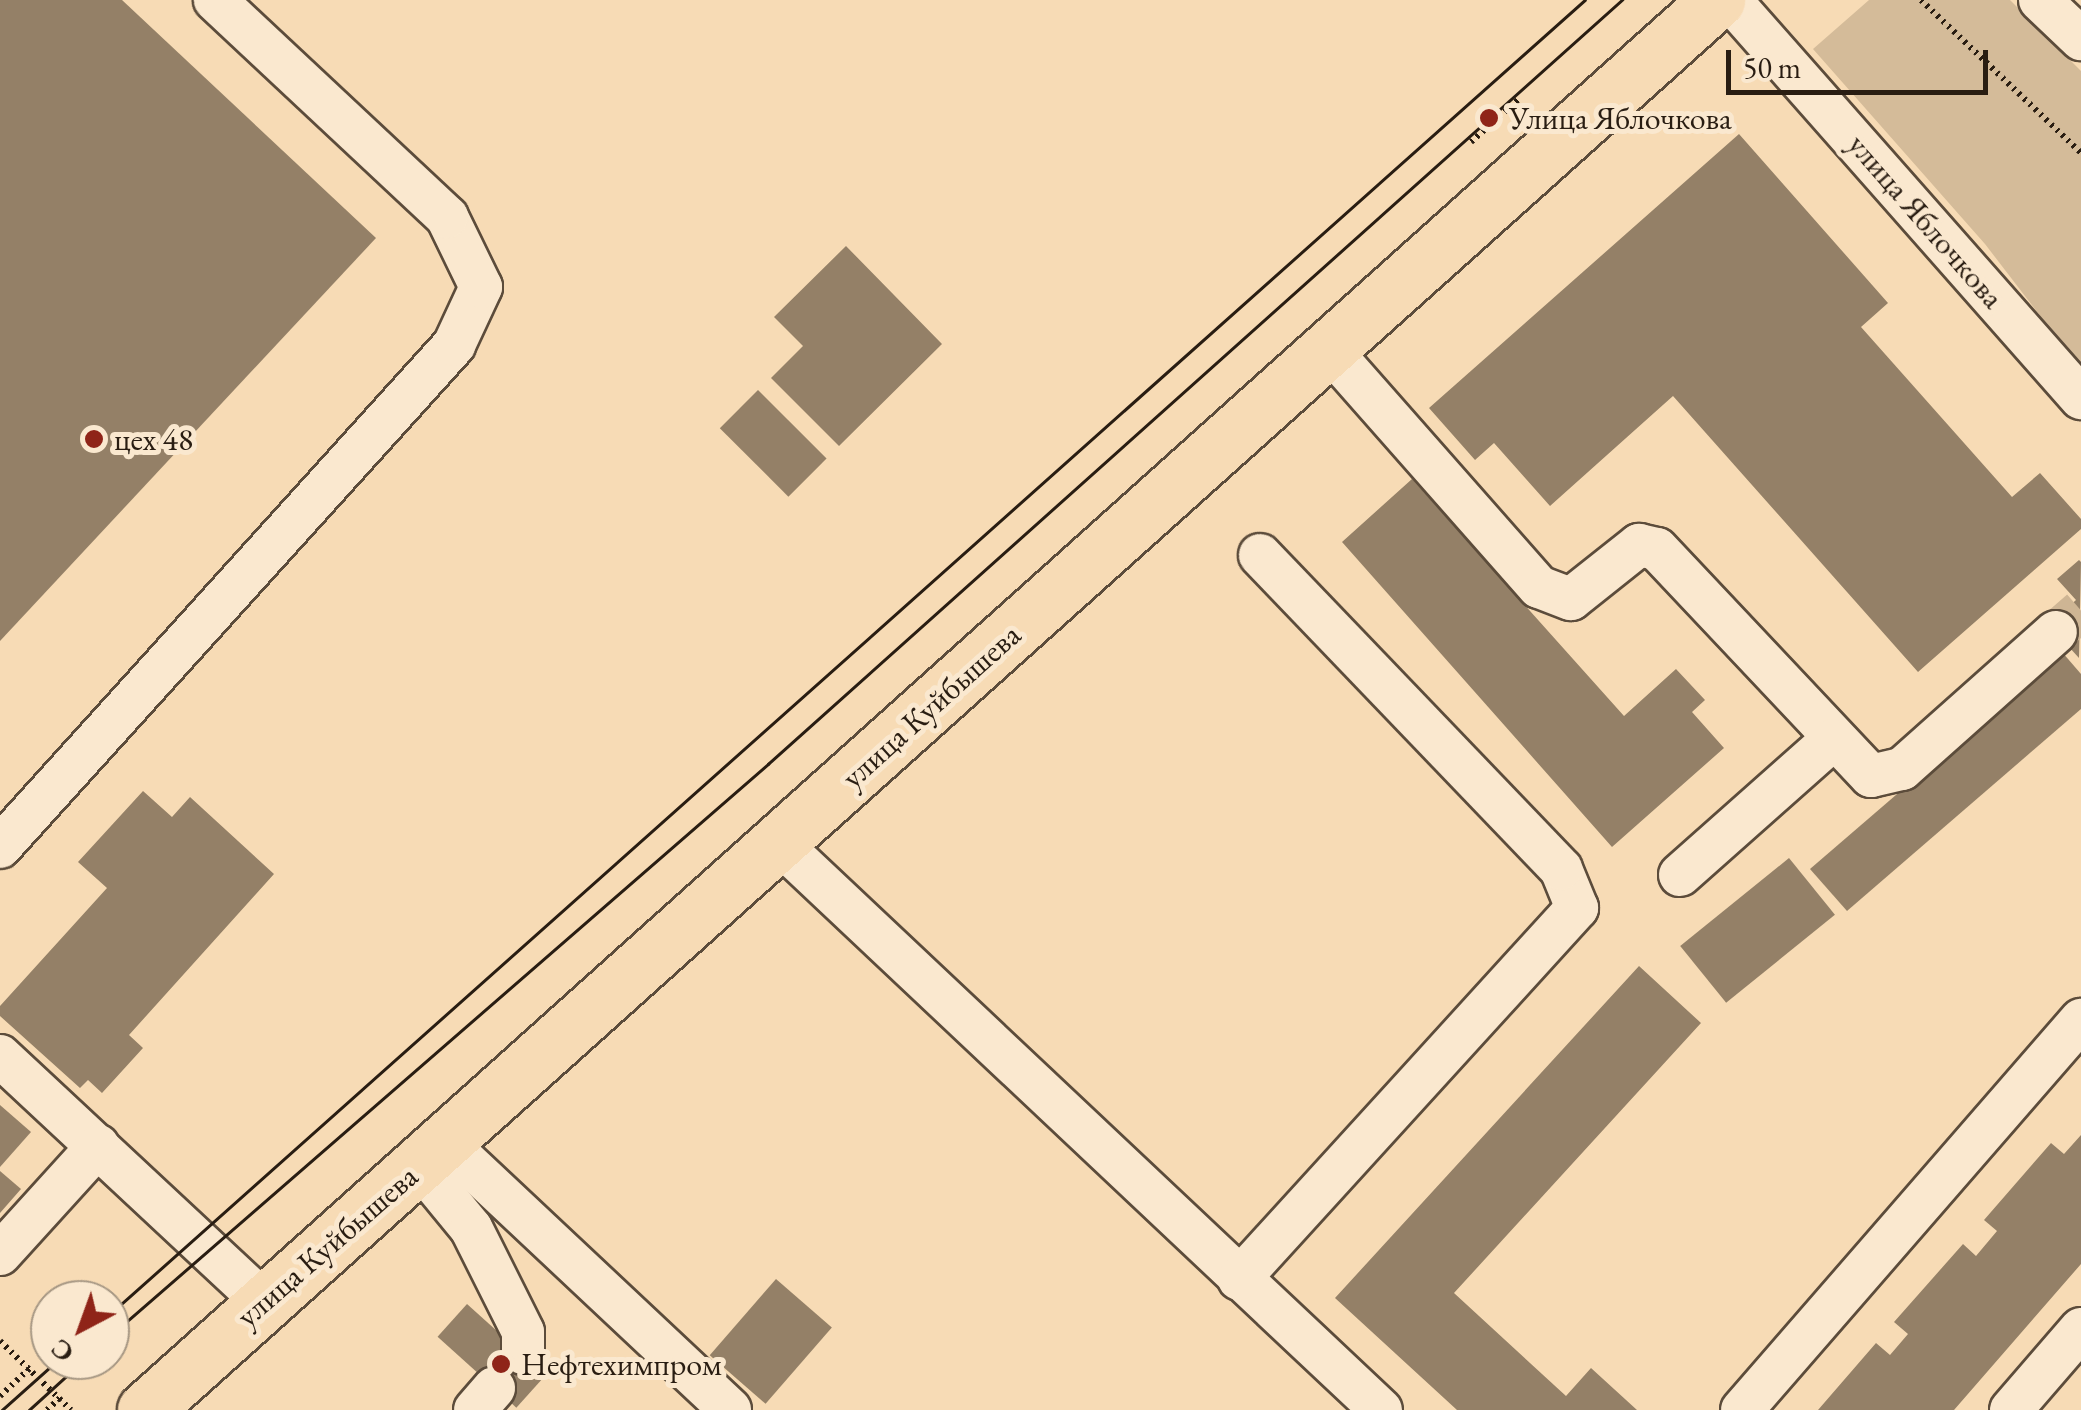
<!DOCTYPE html>
<meta charset="utf-8">
<style>
body{margin:0}
#map{position:relative;width:2081px;height:1410px;overflow:hidden;background:#f7dbb5;font-family:"EB Garamond",serif}
div>[style]{position:absolute}
.green>*{inset:0;background:#d4bb99}
.building>*{inset:0;background:#948067;transform-origin:0 0}
.minor-tunnel>*{height:42px;margin-top:-21px;transform-origin:0;background:repeating-linear-gradient(90deg,#ceb594 0 42px,transparent 0 63px)}
.path>*{height:6px;margin-top:-3px;transform-origin:0;background:repeating-linear-gradient(90deg,#291d12 0 2.5px,transparent 0 7.5px)}
.roads{filter:drop-shadow(2px 0 #5c4c3b) drop-shadow(-2px 0 #5c4c3b) drop-shadow(0 2px #5c4c3b) drop-shadow(0 -2px #5c4c3b)}
.minor>*{height:42px;margin:-21px;padding:0 21px;transform-origin:21px;border-radius:21px;background:#fae8cf}
.major>*{height:55px;margin:-27.5px;padding:0 27.5px;transform-origin:27.5px;border-radius:27.5px;background:#f7dbb5}
.tram>*{height:2.5px;margin:-1.25px;padding:0 1.25px;transform-origin:1.25px;border-radius:1.25px;background:#291d12}
.dots>*{width:28px;height:28px;translate:-50% -50%;box-sizing:border-box;border:5px solid #fae8cf;border-radius:50%}
span{translate:-50% -50%;white-space:nowrap;text-align:center;line-height:1.15;-webkit-text-stroke:10px #fae8cf;paint-order:stroke}
.poi-label{font-size:32px;color:#291d12}
.left{translate:0 -50%;text-align:left}
.street-label{font-size:32px;color:#291d12}
.north{position:absolute;left:30px;top:1280px;width:100px;height:100px;box-sizing:border-box;background:#fae8cf;border:2px solid #a69783;border-radius:50%;rotate:221deg;font-size:28px;font-weight:700;line-height:40px;text-align:center;color:#291d12}
.north::after{content:'';display:block;margin:auto;width:35px;height:45px;background:#8f2418;clip-path:polygon(50% 0,100% 100%,50% 72%,0 100%)}
.scale{position:absolute;left:1726px;top:50px;width:262px;height:45px;box-sizing:border-box;border:5px solid #291d12;border-top:0;padding-left:12px;font-size:30px;line-height:35px;white-space:nowrap;color:#291d12;-webkit-text-stroke:8px #fae8cf;paint-order:stroke}
</style>
<div id="map">
<div class="green">
<div style="clip-path:polygon(1869px 0,2010px 0,2081px 71px,2081px 369px,1985px 244px,1813px 49px)"></div>
</div>
<div class="building">
<div style="clip-path:polygon(0 0,122px 0,376px 238px,0 641px)"></div>
<div style="clip-path:polygon(1739px 134px,1888px 303px,1861px 327px,2012px 497px,2040px 473px,2081px 519px,2081px 529px,1918px 672px,1673px 396px,1550px 506px,1494px 443px,1475px 460px,1429px 408px)"></div>
<div style="clip-path:polygon(846px 246px,942px 344px,839px 446px,771px 378px,803px 346px,774px 317px)"></div>
<div style="left:758px;top:390px;width:97px;height:54px;rotate:45deg"></div>
<div style="clip-path:polygon(1412px 479px,1624px 716px,1676px 669px,1705px 700px,1692px 712px,1724px 748px,1612px 847px,1342px 542px)"></div>
<div style="clip-path:polygon(2079px 560px,2081px 562px,2079px 658px,2049px 625px,2076px 600px,2057px 579px)"></div>
<div style="clip-path:polygon(2062px 652px,2081px 674px,2081px 709px,1847px 911px,1810px 869px)"></div>
<div style="clip-path:polygon(143px 791px,172px 817px,190px 797px,274px 874px,129px 1035px,143px 1048px,102px 1093px,88px 1080px,80px 1088px,0 1016px,0 1006px,107px 888px,78px 862px)"></div>
<div style="left:1789px;top:858px;width:73px;height:140px;rotate:51deg"></div>
<div style="clip-path:polygon(1639px 966px,1701px 1023px,1454px 1293px,1566px 1396px,1591px 1368px,1637px 1410px,1457px 1410px,1335px 1298px)"></div>
<div style="clip-path:polygon(0 1105px,31px 1132px,0 1167px)"></div>
<div style="clip-path:polygon(2081px 1135px,2081px 1264px,1954px 1410px,1818px 1410px,1876px 1343px,1890px 1355px,1908px 1334px,1894px 1322px,1963px 1244px,1976px 1256px,1997px 1231px,1984px 1220px,2051px 1143px,2064px 1154px)"></div>
<div style="clip-path:polygon(0 1171px,21px 1189px,0 1213px)"></div>
<div style="left:776px;top:1279px;width:74px;height:101px;rotate:41deg"></div>
<div style="left:467px;top:1304px;width:106px;height:44px;rotate:42deg"></div>
</div>
<div class="minor-tunnel">
<div style="left:2056px;top:632px;width:33px;rotate:-41deg"></div>
</div>
<div class="path">
<div style="left:1921px;top:0;width:221px;rotate:43.7deg"></div>
<div style="left:1471px;top:142px;width:67px;rotate:-42deg"></div>
<div style="left:0;top:1341px;width:99px;rotate:44.2deg"></div>
<div style="left:0;top:1396px;width:41px;rotate:-43deg"></div>
<div style="left:47px;top:1410px;width:18px;rotate:-43deg"></div>
</div>
<div class="roads">
<div class="minor">
<div style="left:1730px;top:0;width:531px;rotate:48.59deg"></div>
<div style="left:2040px;top:0;width:57px;rotate:43.6deg"></div>
<div style="left:1329px;top:349px;width:317px;rotate:48.6deg"></div>
<div style="left:1539px;top:587px;width:34px;rotate:21deg"></div>
<div style="left:1571px;top:599px;width:87px;rotate:-38.5deg"></div>
<div style="left:1639px;top:545px;width:18px;rotate:13deg"></div>
<div style="left:1657px;top:549px;width:312px;rotate:46.7deg"></div>
<div style="left:1871px;top:776px;width:32px;rotate:-13deg"></div>
<div style="left:1902px;top:769px;width:206px;rotate:-41.7deg"></div>
<div style="left:779px;top:843px;width:827px;rotate:43.29deg"></div>
<div style="left:0;top:847px;width:677px;rotate:-47.87deg"></div>
<div style="left:454px;top:345px;width:64px;rotate:-65deg"></div>
<div style="left:481px;top:287px;width:78px;rotate:-115.9deg"></div>
<div style="left:447px;top:217px;width:318px;rotate:-136.9deg"></div>
<div style="left:1680px;top:875px;width:203px;rotate:-41.6deg"></div>
<div style="left:0;top:1056px;width:359px;rotate:43deg"></div>
<div style="left:445px;top:1142px;width:391px;rotate:43.2deg"></div>
<div style="left:419px;top:1165px;width:82px;rotate:50.5deg"></div>
<div style="left:471px;top:1228px;width:116px;rotate:63.4deg"></div>
<div style="left:523px;top:1332px;width:21px;rotate:90deg"></div>
<div style="left:0;top:1254px;width:146px;rotate:-47.8deg"></div>
<div style="left:1239px;top:1279px;width:502px;rotate:-47.66deg"></div>
<div style="left:1577px;top:908px;width:42px;rotate:-112.3deg"></div>
<div style="left:1561px;top:869px;width:435px;rotate:-133.8deg"></div>
<div style="left:475px;top:1410px;width:29px;rotate:-49deg"></div>
<div style="left:1742px;top:1410px;width:517px;rotate:-49deg"></div>
<div style="left:2011px;top:1410px;width:107px;rotate:-49.2deg"></div>
</div>
<div class="major">
<div style="left:145px;top:1410px;width:2112px;rotate:-41.89deg"></div>
</div>
</div>
<div class="tram">
<div style="left:110px;top:1314px;width:1975px;rotate:-41.7deg"></div>
<div style="left:110px;top:1336px;width:872px;rotate:-41deg"></div>
<div style="left:768px;top:764px;width:1146px;rotate:-41.82deg"></div>
<div style="left:2px;top:1410px;width:75px;rotate:-41.8deg"></div>
<div style="left:29px;top:1410px;width:74px;rotate:-42.3deg"></div>
</div>
<div class="dots">
<div style="left:1489px;top:118px;background:#8f2418"></div>
<div style="left:94px;top:439px;background:#8f2418"></div>
<div style="left:501px;top:1364px;background:#8f2418"></div>
</div>
<div class="poi-label">
<span class="left" style="left:1509px;top:118px">Улица Яблочкова</span>
<span class="left" style="left:114px;top:439px">цех 48</span>
<span class="left" style="left:521px;top:1364px">Нефтехимпром</span>
</div>
<div class="street-label">
<span style="left:1926px;top:221px;rotate:49deg">улица Яблочкова</span>
<span style="left:931px;top:706px;rotate:-42deg">улица Куйбышева</span>
<span style="left:327px;top:1246px;rotate:-41deg">улица Куйбышева</span>
</div>
<div class="north">С</div>
<div class="scale">50 m</div>
</div>
